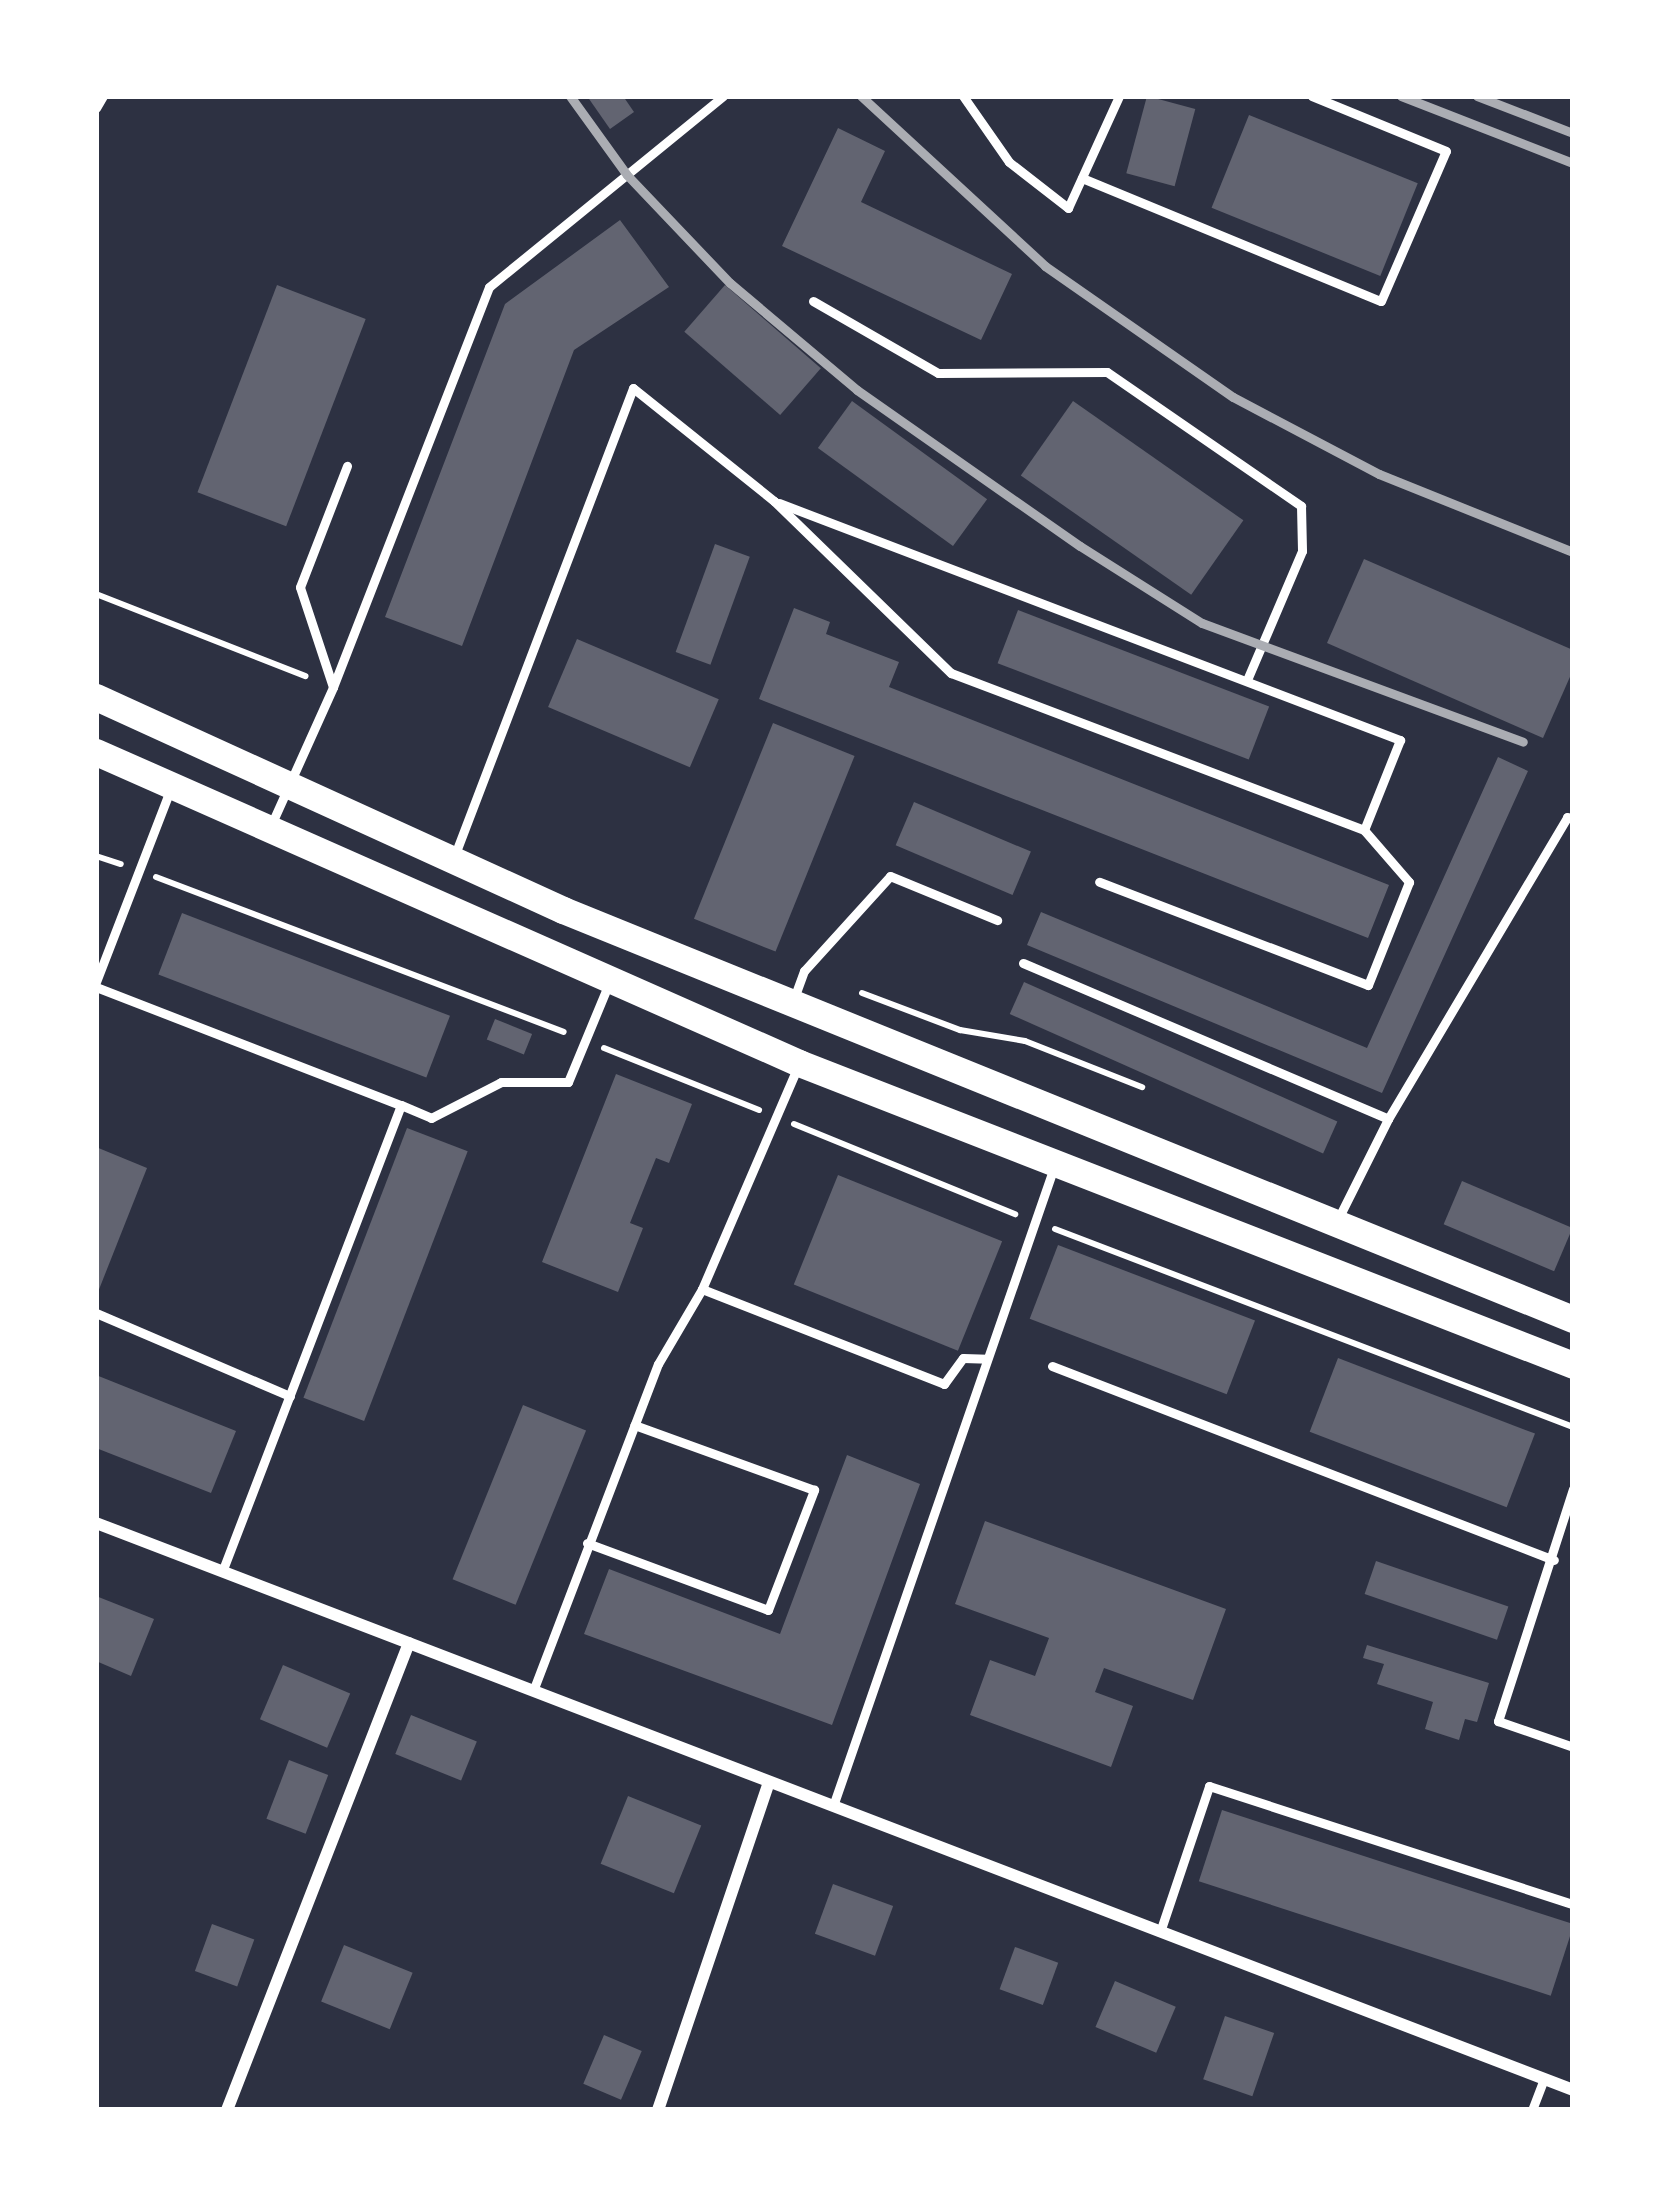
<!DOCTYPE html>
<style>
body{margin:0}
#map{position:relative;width:1669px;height:2206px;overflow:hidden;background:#2d3142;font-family:"Nunito Sans",sans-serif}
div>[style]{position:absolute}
.building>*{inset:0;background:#626471;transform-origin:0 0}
.path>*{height:6px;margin:-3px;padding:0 3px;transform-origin:3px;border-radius:3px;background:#fff}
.service>*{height:9px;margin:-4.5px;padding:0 4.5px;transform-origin:4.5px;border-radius:4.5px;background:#fff}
.minor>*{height:12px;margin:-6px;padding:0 6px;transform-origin:6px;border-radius:6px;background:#fff}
.primary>*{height:27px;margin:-13.5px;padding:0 13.5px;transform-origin:13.5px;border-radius:13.5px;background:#fff}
.rail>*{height:9px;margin:-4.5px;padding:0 4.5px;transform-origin:4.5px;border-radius:4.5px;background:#abadb3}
span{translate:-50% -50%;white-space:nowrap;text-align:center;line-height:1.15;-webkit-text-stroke:9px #fff;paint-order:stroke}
.frame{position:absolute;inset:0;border:99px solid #fff;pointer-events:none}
</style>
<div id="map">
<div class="building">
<div style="clip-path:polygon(587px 96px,623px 96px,634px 112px,610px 129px)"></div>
<div style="left:1147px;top:96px;width:50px;height:80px;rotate:15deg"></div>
<div style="left:1249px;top:115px;width:182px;height:100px;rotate:22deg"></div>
<div style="clip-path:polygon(838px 128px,885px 151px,861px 202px,1012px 274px,981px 340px,782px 246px)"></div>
<div style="clip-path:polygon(620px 220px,669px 287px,574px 350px,462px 646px,385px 617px,505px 304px)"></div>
<div style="left:277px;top:285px;width:95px;height:222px;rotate:21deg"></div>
<div style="left:725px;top:285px;width:127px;height:62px;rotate:41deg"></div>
<div style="left:852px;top:401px;width:167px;height:58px;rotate:36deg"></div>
<div style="left:1073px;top:401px;width:208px;height:91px;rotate:35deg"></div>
<div style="left:715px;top:544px;width:37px;height:115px;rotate:20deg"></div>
<div style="clip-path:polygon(1364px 559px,1573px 650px,1573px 670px,1543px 738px,1327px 643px)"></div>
<div style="clip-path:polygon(794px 608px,830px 622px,826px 634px,899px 662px,889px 687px,1389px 885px,1368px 938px,759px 699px)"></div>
<div style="left:1018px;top:610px;width:269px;height:57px;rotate:21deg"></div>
<div style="left:577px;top:639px;width:154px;height:74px;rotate:23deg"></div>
<div style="left:773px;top:723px;width:88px;height:211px;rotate:22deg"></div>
<div style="clip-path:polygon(1498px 757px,1528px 771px,1382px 1093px,1027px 945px,1041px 912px,1367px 1048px)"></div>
<div style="left:914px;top:802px;width:127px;height:47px;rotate:23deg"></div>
<div style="left:182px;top:913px;width:287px;height:66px;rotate:21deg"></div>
<div style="left:1024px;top:982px;width:343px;height:35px;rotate:24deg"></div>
<div style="left:495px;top:1019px;width:40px;height:22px;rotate:22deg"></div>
<div style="clip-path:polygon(616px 1074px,692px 1104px,669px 1163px,656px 1158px,630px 1223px,643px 1228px,618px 1292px,542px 1262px)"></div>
<div style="left:407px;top:1128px;width:65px;height:289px;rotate:21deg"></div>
<div style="clip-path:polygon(96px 1147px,147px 1168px,96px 1297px)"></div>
<div style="left:838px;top:1175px;width:177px;height:118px;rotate:22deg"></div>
<div style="left:1462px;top:1181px;width:120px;height:47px;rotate:23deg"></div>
<div style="left:1058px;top:1245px;width:211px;height:79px;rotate:21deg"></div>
<div style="left:1338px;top:1358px;width:211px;height:79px;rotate:21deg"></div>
<div style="clip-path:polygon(96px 1375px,236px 1431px,211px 1493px,96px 1448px)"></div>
<div style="left:523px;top:1405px;width:68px;height:188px;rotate:22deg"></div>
<div style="clip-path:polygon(847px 1455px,920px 1484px,832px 1725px,584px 1634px,609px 1569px,780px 1634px)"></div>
<div style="clip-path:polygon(985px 1521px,1226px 1609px,1193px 1700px,1104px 1668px,1095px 1692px,1133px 1706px,1111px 1767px,970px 1715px,990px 1660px,1035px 1676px,1049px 1638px,955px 1604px)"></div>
<div style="left:1376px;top:1561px;width:140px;height:35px;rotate:19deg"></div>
<div style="clip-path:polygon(96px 1596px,154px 1619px,131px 1676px,96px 1661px)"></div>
<div style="clip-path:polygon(1367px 1645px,1489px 1683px,1477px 1722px,1465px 1719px,1459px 1740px,1425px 1729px,1433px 1702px,1377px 1684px,1384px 1664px,1363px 1658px)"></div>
<div style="left:283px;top:1665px;width:73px;height:59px;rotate:23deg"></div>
<div style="left:411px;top:1715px;width:71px;height:42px;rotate:22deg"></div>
<div style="left:289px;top:1760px;width:42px;height:63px;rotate:21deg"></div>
<div style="left:628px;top:1796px;width:79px;height:73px;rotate:22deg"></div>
<div style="left:1222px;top:1810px;width:370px;height:75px;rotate:18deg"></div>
<div style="left:833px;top:1884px;width:64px;height:53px;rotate:20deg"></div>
<div style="left:212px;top:1924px;width:45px;height:50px;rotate:20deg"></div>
<div style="left:344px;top:1945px;width:74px;height:61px;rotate:22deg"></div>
<div style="left:1015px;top:1947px;width:46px;height:45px;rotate:20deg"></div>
<div style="left:1115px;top:1981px;width:66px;height:50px;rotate:23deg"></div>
<div style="left:1225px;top:2016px;width:52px;height:67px;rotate:19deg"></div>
<div style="left:604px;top:2035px;width:41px;height:53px;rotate:23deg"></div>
</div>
<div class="path">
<div style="left:96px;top:594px;width:225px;rotate:21.4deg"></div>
<div style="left:96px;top:856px;width:26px;rotate:18deg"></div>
<div style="left:156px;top:877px;width:436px;rotate:20.8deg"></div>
<div style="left:862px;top:993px;width:105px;rotate:20.7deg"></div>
<div style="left:960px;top:1030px;width:66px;rotate:9.6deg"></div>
<div style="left:1025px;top:1041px;width:126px;rotate:21.5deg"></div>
<div style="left:604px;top:1048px;width:167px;rotate:21.8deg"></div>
<div style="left:794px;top:1124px;width:239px;rotate:22.2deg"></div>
<div style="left:1055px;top:1229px;width:555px;rotate:20.92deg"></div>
</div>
<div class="service">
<div style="left:963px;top:96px;width:80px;rotate:55.1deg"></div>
<div style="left:1009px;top:162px;width:75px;rotate:37.9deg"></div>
<div style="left:1068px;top:208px;width:123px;rotate:-65.5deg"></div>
<div style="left:96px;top:108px;width:14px;rotate:-60deg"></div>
<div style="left:1082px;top:178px;width:323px;rotate:22.4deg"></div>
<div style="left:1381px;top:301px;width:163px;rotate:-66.6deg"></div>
<div style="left:1446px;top:151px;width:145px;rotate:-157.7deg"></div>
<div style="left:813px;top:301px;width:144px;rotate:29.9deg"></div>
<div style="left:938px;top:373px;width:169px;rotate:-0.3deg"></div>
<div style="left:1107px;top:372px;width:236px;rotate:34.6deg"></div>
<div style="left:1301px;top:506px;width:45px;rotate:88.7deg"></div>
<div style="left:1302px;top:551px;width:140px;rotate:113.1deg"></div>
<div style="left:779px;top:503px;width:665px;rotate:20.89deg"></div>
<div style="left:1400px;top:740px;width:97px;rotate:111.8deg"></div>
<div style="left:333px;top:687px;width:105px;rotate:-108.3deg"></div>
<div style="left:300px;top:587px;width:130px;rotate:-68.8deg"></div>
<div style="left:272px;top:823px;width:149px;rotate:-65.8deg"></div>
<div style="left:333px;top:687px;width:429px;rotate:-68.7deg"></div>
<div style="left:489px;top:287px;width:302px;rotate:-39.2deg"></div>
<div style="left:454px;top:857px;width:502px;rotate:-69.11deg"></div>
<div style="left:633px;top:388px;width:181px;rotate:38.7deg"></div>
<div style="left:774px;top:501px;width:247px;rotate:44.2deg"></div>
<div style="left:951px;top:673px;width:442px;rotate:20.8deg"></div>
<div style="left:1364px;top:830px;width:69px;rotate:49.1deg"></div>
<div style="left:1409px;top:882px;width:111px;rotate:111.7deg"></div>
<div style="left:1368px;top:985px;width:288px;rotate:-159deg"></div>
<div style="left:1023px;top:963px;width:397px;rotate:23.1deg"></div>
<div style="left:96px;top:982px;width:206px;rotate:-68.9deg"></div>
<div style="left:96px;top:987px;width:327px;rotate:21.2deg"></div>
<div style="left:793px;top:1001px;width:32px;rotate:-70deg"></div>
<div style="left:804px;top:971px;width:128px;rotate:-47.8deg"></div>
<div style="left:890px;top:876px;width:116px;rotate:22.4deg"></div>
<div style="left:1337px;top:1221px;width:114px;rotate:-63.4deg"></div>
<div style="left:1388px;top:1119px;width:351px;rotate:-59.3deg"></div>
<div style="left:1567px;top:817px;width:6px;rotate:18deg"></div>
<div style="left:702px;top:1289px;width:260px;rotate:21.4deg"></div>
<div style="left:944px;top:1384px;width:32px;rotate:-54deg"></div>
<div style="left:963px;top:1358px;width:24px;rotate:2deg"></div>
<div style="left:96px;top:1313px;width:211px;rotate:23.2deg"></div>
<div style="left:1052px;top:1366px;width:538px;rotate:21.13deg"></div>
<div style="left:1573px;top:1489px;width:244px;rotate:107.9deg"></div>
<div style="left:1498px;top:1721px;width:79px;rotate:19.1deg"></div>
<div style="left:587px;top:1543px;width:193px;rotate:20.3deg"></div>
<div style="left:768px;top:1610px;width:129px;rotate:-69deg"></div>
<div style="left:814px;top:1490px;width:191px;rotate:-160.1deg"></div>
<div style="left:222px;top:1572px;width:500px;rotate:-69.03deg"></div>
<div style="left:401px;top:1105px;width:33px;rotate:23deg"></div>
<div style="left:431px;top:1118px;width:79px;rotate:-27.2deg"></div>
<div style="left:501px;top:1082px;width:67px"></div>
<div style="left:568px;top:1082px;width:107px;rotate:-67.5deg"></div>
<div style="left:533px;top:1691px;width:350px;rotate:-69.1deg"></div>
<div style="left:658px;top:1364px;width:87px;rotate:-59.6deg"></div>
<div style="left:702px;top:1289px;width:241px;rotate:-66.7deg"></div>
<div style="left:833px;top:1806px;width:676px;rotate:-70.92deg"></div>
<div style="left:1160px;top:1932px;width:154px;rotate:-71.4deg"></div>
<div style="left:1209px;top:1786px;width:383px;rotate:18deg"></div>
<div style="left:1532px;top:2110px;width:33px;rotate:-69deg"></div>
</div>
<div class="minor">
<div style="left:96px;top:1523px;width:1582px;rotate:21deg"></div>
<div style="left:227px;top:2110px;width:501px;rotate:-68.71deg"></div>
<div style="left:658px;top:2110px;width:343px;rotate:-71.3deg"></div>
</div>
<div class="primary">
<div style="left:96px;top:697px;width:513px;rotate:24.52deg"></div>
<div style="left:563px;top:910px;width:1090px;rotate:22.05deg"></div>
<div style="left:96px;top:752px;width:769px;rotate:23.86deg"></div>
<div style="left:799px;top:1063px;width:831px;rotate:21.31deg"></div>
</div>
<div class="rail">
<div style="left:570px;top:96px;width:97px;rotate:54.2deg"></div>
<div style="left:627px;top:175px;width:149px;rotate:46.4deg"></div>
<div style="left:730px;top:283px;width:166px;rotate:40.1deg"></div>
<div style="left:857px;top:390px;width:272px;rotate:35deg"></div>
<div style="left:1080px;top:546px;width:144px;rotate:32.3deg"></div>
<div style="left:1202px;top:623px;width:342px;rotate:20.3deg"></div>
<div style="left:861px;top:96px;width:251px;rotate:42.7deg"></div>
<div style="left:1045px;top:266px;width:229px;rotate:34.9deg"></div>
<div style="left:1233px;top:397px;width:165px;rotate:27.8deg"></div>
<div style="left:1379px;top:474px;width:209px;rotate:21.9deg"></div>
<div style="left:1401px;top:96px;width:185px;rotate:21.3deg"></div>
<div style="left:1477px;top:96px;width:103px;rotate:21.1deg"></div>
</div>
<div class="frame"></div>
</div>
